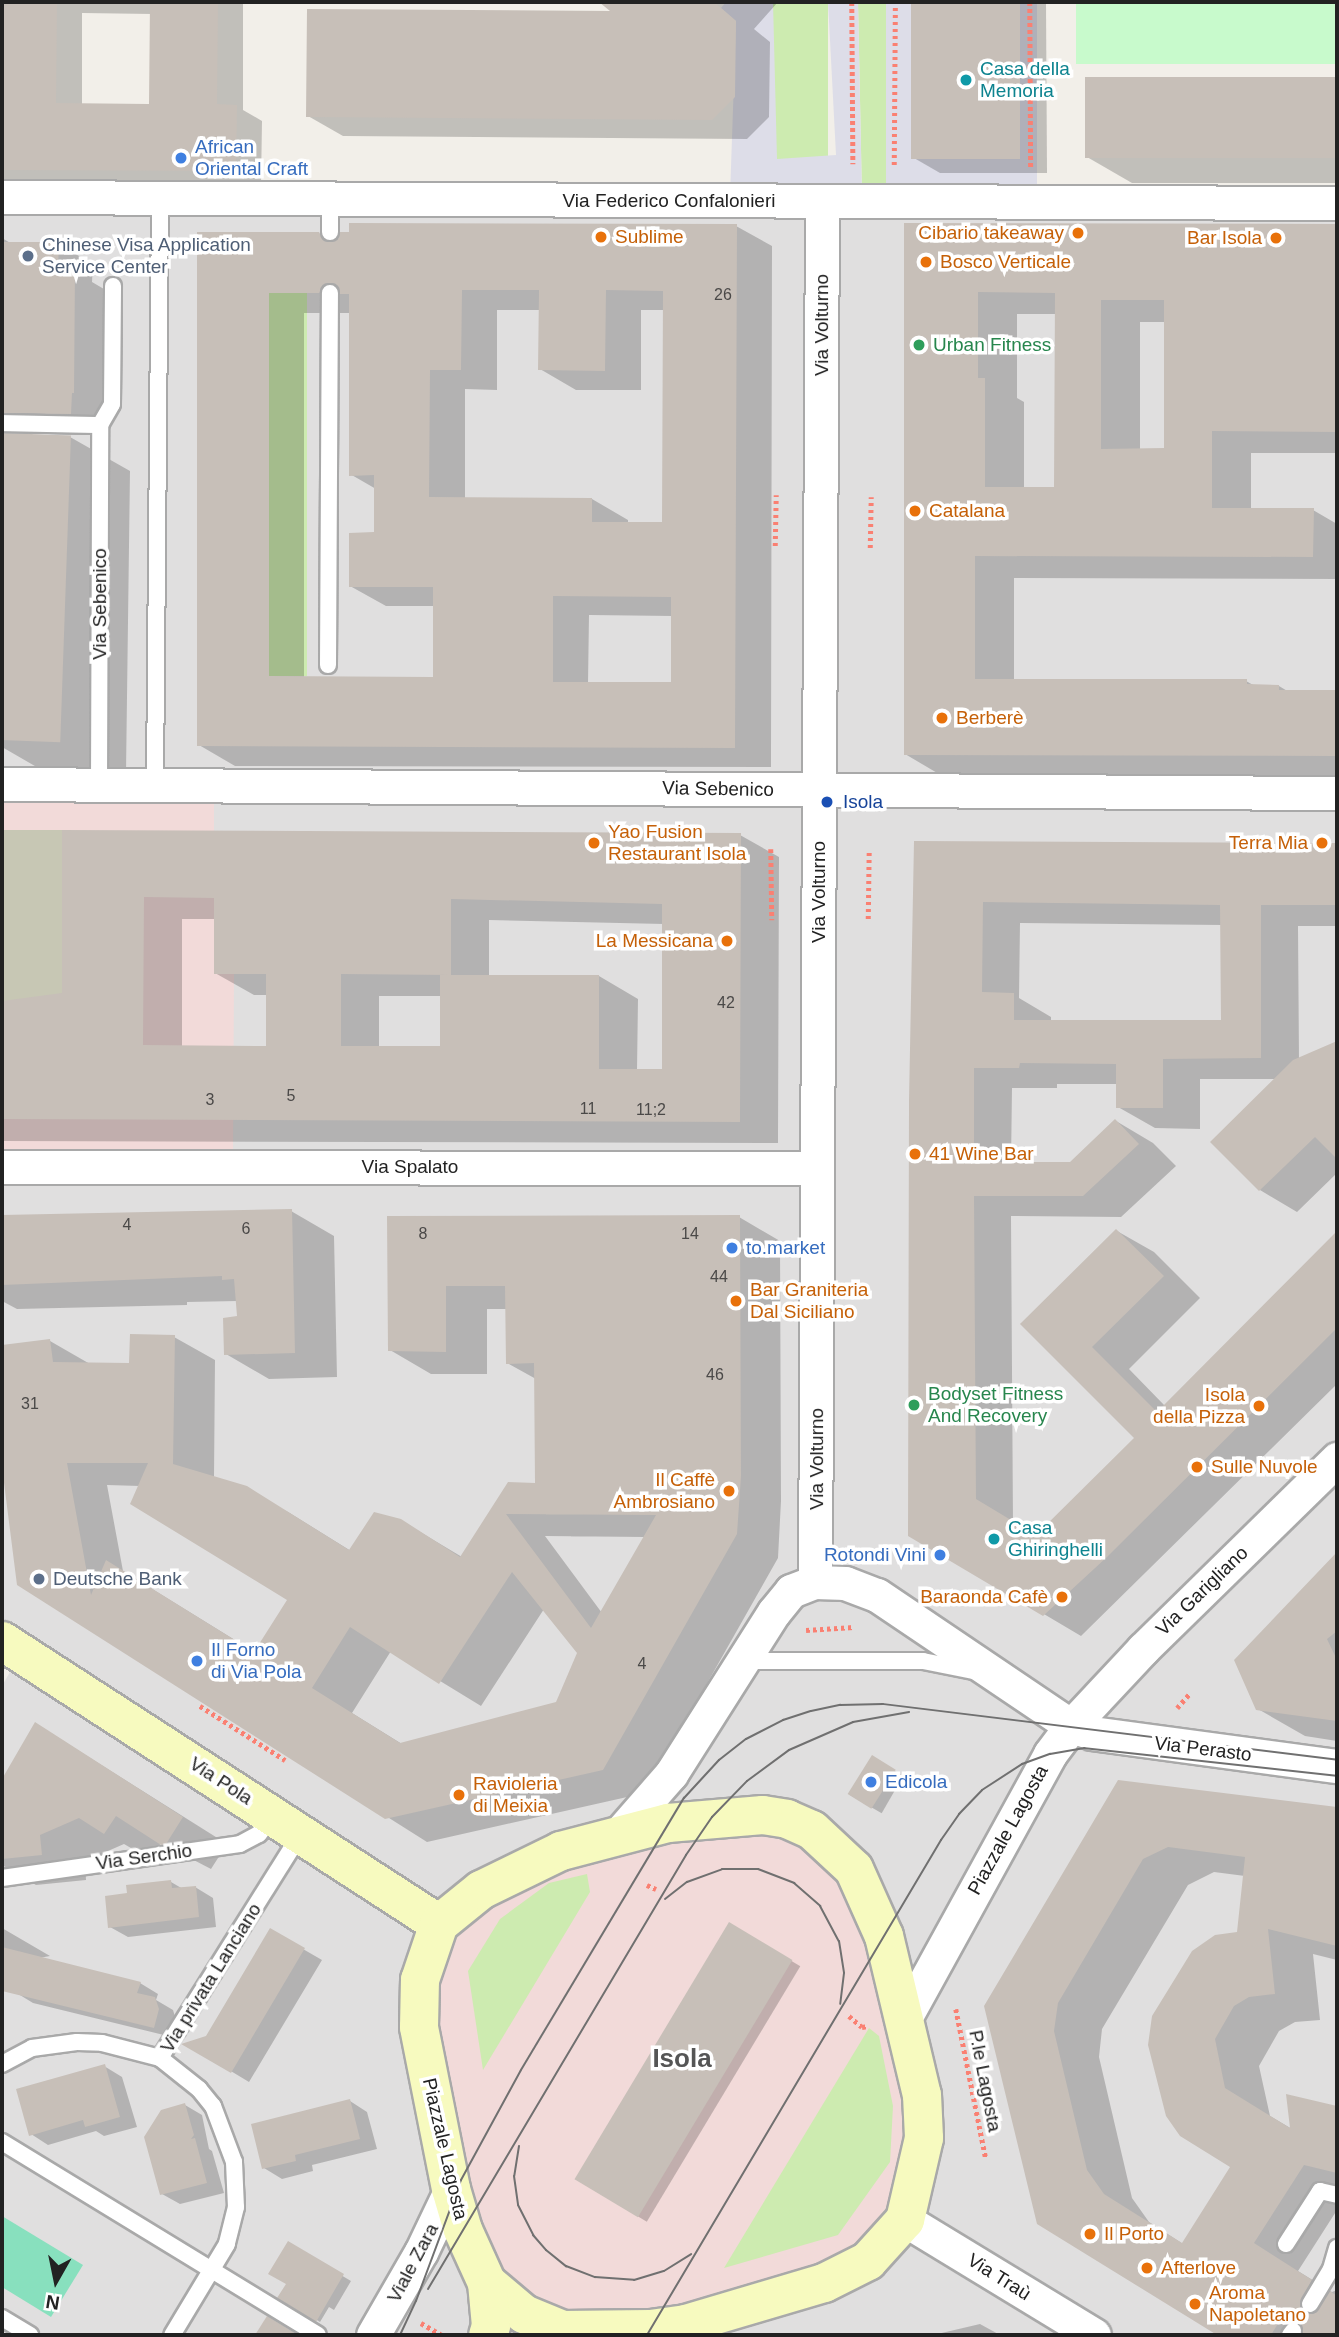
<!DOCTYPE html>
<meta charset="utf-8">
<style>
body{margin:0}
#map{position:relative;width:1339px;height:2337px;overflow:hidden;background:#f2efe9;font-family:Helvetica,sans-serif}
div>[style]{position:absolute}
.residential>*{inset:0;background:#e0dfdf;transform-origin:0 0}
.commercial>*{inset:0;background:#f2dad9}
.construction>*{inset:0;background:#c7c7b4}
.grass>*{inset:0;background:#cdebb0;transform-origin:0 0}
.park>*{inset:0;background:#c8facc;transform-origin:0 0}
.pitch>*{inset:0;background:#88e0be}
.plaza>*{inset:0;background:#dddde8}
.shadow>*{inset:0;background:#0003;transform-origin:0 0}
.building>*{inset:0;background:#c7bfb8;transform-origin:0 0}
.path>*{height:4.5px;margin-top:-2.25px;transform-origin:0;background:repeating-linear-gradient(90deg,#fa8072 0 3.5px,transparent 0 7px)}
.roads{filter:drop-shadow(2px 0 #a9a9a9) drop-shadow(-2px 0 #a9a9a9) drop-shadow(0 2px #a9a9a9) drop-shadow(0 -2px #a9a9a9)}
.lane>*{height:16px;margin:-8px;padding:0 8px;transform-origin:8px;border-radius:8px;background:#fff}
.street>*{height:33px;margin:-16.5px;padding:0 16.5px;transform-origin:16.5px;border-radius:16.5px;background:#fff}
.secondary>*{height:38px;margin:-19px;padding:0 19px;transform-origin:19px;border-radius:19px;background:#f7fabf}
.tram>*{height:2px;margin:-1px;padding:0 1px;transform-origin:1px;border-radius:1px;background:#707070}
.dots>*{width:19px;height:19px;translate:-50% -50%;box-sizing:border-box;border:4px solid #fff;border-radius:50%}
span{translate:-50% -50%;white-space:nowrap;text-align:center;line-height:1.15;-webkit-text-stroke:7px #fff;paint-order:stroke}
.number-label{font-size:16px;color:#4b4948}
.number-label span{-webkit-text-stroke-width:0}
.culture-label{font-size:19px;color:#0d838f}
.left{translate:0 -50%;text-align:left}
.shop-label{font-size:19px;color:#366cbe}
.right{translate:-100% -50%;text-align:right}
.street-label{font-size:19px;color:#222}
.food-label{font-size:19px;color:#c56008}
.service-label{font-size:19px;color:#4e5e75}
.leisure-label{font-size:19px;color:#27864d}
.transit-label{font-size:19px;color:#164399}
.district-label{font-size:26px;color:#555;font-weight:700}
.frame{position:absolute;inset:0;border:4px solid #222;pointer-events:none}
.north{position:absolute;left:21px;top:2246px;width:70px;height:70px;-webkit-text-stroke:5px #fff;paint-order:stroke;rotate:189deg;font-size:19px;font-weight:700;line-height:28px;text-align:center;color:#222}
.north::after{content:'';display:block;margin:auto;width:24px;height:32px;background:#222;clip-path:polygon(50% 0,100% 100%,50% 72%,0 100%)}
</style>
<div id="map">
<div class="residential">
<div style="left:2px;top:202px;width:1335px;height:575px"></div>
<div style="clip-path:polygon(816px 792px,809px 1575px,614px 1830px,438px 1915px,2px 1631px,2px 1159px,233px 1159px,233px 1045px,214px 974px,214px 793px)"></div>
<div style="clip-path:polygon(823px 794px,1337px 798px,1337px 2335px,1111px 2335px,916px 2213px,636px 1826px,804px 1595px)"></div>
<div style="clip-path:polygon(18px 1658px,429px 1927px,478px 2286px,478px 2335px,2px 2335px,2px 1686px)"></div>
<div style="clip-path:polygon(910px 2236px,1071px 2335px,687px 2335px)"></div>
</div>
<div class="commercial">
<div style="clip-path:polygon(2px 791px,214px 793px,214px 973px,234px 974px,233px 1159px,2px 1159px)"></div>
<div style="clip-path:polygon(673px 1830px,789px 1832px,836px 1865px,872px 1930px,916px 2139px,876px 2242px,766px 2293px,566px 2322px,501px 2287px,459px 2194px,430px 1986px,459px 1918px,507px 1887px)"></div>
</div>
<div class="construction">
<div style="clip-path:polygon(2px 830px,62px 830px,62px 1042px,9px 1001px,2px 1001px)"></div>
</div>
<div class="grass">
<div style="left:773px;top:2px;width:55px;height:157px"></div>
<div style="clip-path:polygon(858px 2px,886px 2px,886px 197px,862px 198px)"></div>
<div style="left:269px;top:293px;width:38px;height:383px"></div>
<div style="clip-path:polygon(587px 1874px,590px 1892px,483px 2070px,468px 1971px,500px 1919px,549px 1883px)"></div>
<div style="clip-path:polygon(869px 2028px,879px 2036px,893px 2106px,890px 2162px,838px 2235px,724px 2268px)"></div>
</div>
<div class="park">
<div style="left:1076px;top:2px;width:261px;height:62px"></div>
</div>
<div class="pitch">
<div style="clip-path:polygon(2px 2216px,83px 2265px,51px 2317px,2px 2287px)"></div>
</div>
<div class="plaza">
<div style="clip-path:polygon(726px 2px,773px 2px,777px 159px,836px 155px,828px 2px,858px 2px,862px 198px,730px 196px,736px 21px,721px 8px)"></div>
<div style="clip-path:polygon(886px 2px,911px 2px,912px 159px,1020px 159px,1020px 2px,1037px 2px,1037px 196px,886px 197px)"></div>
</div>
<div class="shadow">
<div style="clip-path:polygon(evenodd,2px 2px,243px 2px,243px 110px,262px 121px,261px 185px,2px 183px,2px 2px,82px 13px,152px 14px,151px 106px,82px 105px,82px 13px)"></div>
<div style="clip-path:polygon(602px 2px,778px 2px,754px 29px,770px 42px,769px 117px,747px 139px,343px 136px,308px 116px,615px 13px)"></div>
<div style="clip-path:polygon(913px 2px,1046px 2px,1047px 173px,940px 173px,914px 158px)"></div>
<div style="clip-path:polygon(1087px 79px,1337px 79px,1337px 183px,1132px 183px,1087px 157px)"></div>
<div style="clip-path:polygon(evenodd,906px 225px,1337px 226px,1337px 453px,1251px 453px,1251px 510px,1313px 510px,1337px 524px,1337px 579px,1014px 578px,1014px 681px,1246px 681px,1255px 686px,1279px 686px,1289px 692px,1337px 692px,1337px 778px,944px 777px,905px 754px,906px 225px,1017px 314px,1056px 314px,1056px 489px,1024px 489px,1024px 402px,1017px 398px,1017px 314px,906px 225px,1140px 322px,1166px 322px,1166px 449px,1140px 450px,1140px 322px)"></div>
<div style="clip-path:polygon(evenodd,736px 226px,772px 246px,771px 767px,235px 766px,199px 745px,199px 233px,319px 234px,334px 242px,351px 234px,736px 226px,497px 310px,541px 310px,540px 369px,576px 390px,641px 390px,641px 310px,664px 310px,664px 524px,628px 524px,628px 520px,592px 499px,465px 499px,465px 389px,497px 390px,497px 310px,736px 226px,304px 313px,351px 313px,350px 474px,376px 489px,375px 534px,350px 586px,386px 606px,435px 606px,435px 679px,304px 678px,304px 313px,736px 226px,589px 615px,673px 616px,673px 684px,588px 684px,589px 615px)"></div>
<div style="clip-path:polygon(2px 238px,12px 244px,58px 244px,93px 264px,92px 282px,109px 292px,105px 433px,38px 431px,30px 436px,70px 437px,130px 471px,126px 774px,47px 773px,2px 747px,2px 435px,28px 436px,2px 421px)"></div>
<div style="clip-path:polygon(evenodd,64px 831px,740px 835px,779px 857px,778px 1143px,2px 1141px,2px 1003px,63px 994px,64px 831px,182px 919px,215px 919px,215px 973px,254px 995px,268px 995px,268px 1047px,182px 1047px,182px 919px,64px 831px,489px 920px,664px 924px,663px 1071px,637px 1071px,638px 999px,599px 976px,489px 977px,489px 920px,64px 831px,379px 996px,442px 996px,441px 1048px,379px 1048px,379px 996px)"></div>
<div style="clip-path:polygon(evenodd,916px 843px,1337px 844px,1337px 926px,1298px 926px,1299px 1059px,1337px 1042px,1337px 1173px,1297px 1212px,1260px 1190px,1276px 1079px,1200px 1079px,1200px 1129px,1155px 1128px,1118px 1107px,1118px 1084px,1057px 1084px,1057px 1088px,1012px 1088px,1011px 1164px,1070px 1164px,1116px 1121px,1153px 1143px,1176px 1166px,1121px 1217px,1011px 1216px,1013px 1522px,1037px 1537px,1136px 1438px,1023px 1324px,1117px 1231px,1154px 1252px,1200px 1298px,1129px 1369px,1165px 1406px,1337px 1233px,1337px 1384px,1081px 1636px,910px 1535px,916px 843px,1020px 923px,1222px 925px,1222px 1021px,1051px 1021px,1051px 1017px,1019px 998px,1020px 923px)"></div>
<div style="clip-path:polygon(291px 1211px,334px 1236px,337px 1377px,269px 1379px,226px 1354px,239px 1318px,238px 1301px,187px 1302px,187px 1305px,17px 1309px,2px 1301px,2px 1217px)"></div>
<div style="clip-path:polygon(evenodd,739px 1217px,780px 1241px,781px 1501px,778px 1558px,645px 1793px,427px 1842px,19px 1584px,2px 1447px,2px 1347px,50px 1341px,90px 1364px,131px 1365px,174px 1337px,215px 1360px,214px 1478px,288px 1512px,351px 1551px,400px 1520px,462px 1557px,509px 1484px,536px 1484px,536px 1379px,507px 1363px,507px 1309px,487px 1309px,487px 1374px,431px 1374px,390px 1350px,389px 1218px,739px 1217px,107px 1485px,140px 1486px,289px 1599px,256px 1653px,123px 1571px,107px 1485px,739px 1217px,545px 1536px,645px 1537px,602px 1613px,545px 1536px,739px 1217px,544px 1609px,579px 1652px,557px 1703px,402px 1744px,352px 1713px,391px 1651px,481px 1706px,544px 1609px)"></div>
<div style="clip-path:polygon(1337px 1554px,1337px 1741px,1305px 1736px,1258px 1709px,1237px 1660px)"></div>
<div style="clip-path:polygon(36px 1724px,227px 1844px,211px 1869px,161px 1843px,150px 1859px,124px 1844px,85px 1861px,86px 1880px,36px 1885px,2px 1865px,2px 1782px)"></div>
<div style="left:872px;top:1758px;width:36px;height:43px;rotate:30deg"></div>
<div style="clip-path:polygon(evenodd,1119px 1781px,1337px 1808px,1337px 1960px,1313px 1954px,1320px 2020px,1295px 2022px,1279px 2031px,1259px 2066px,1270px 2116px,1292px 2129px,1288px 2096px,1337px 2108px,1337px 2210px,1298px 2271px,1332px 2292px,1337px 2290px,1337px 2335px,1221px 2335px,1039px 2222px,986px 2006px,1119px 1781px,1214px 1872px,1245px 1876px,1239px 1934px,1154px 2017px,1232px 2167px,1183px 2244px,1149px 2222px,1132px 2198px,1099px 2057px,1102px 2029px,1188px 1885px,1214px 1872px)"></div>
<div style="clip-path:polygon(171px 1882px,183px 1889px,195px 1887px,213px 1898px,216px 1927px,128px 1937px,110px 1927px,129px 1895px)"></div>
<div style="left:730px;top:1924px;width:82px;height:298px;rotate:31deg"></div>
<div style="clip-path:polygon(2px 1928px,50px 1956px,39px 1958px,140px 1983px,158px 1994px,156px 2000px,173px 2010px,176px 2020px,172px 2037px,33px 2003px,15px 1992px,4px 1962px,2px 1965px)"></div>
<div style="clip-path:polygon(270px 1930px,322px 1960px,249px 2082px,186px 2044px,207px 2038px)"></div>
<div style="clip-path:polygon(104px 2066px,122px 2077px,137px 2127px,104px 2136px,96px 2131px,48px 2145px,31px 2134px)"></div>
<div style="clip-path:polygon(350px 2101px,367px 2112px,377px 2149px,312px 2165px,313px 2171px,282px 2179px,264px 2168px)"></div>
<div style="clip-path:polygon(185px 2105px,202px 2115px,209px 2149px,212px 2151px,224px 2193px,180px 2204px,162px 2194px)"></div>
<div style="clip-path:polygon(288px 2244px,351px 2281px,334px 2310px,329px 2307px,320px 2322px,280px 2297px,288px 2283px)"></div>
<div style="clip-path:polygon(980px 2324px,1000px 2335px,933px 2335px)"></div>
</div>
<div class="building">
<div style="clip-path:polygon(2px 2px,57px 2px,56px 103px,149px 104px,150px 2px,218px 2px,217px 104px,237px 105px,236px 171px,2px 170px)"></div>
<div style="clip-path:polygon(599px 2px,714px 2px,736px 21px,735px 97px,712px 120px,306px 117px,307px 9px,610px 11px)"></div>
<div style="left:911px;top:2px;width:109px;height:157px"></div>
<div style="left:1337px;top:77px;width:81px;height:252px;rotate:90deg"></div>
<div style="clip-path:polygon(evenodd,349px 223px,737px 224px,735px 748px,197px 746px,197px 232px,319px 232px,324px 241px,331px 242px,339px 238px,340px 232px,349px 232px,349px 223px,331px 283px,339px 287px,340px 294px,349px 294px,349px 476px,374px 475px,374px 532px,349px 533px,349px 587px,433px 587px,433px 677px,269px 676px,269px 293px,319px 293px,324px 284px,331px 283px,349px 223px,462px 290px,539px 290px,538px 370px,605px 371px,606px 290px,663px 291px,662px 522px,592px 522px,592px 498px,429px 497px,430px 370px,461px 370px,462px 290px,349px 223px,553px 596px,671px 597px,671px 682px,553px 682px,553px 596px)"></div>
<div style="clip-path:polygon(evenodd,904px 223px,1337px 224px,1337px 432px,1212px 431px,1212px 508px,1314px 508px,1313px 557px,975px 556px,975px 679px,1247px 679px,1247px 684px,1279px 685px,1279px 690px,1337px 690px,1337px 756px,904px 755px,904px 223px,978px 292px,1055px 293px,1054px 487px,985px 487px,985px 378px,978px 378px,978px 292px,904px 223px,1101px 300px,1164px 300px,1164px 448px,1101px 449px,1101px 300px)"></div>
<div style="clip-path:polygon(2px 242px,59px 242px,58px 270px,75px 270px,74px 393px,72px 393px,71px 414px,2px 413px)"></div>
<div style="left:2px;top:433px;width:69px;height:307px;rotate:2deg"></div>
<div style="clip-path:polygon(evenodd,62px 830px,741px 833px,740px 1122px,2px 1119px,2px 1001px,62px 993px,62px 830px,144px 897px,214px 898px,214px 974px,266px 974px,266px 1046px,143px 1045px,144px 897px,62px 830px,451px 899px,662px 904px,662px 1069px,599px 1069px,599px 975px,440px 975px,440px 1046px,341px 1046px,341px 974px,451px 975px,451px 899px)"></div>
<div style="clip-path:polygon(evenodd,914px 841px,1337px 843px,1337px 905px,1261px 905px,1261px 1058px,1163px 1059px,1163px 1108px,1116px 1108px,1116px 1064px,1020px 1063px,1019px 1068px,974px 1068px,974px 1162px,1070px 1162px,1115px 1119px,1139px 1144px,1083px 1196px,974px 1196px,976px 1499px,1036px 1535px,1134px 1438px,1020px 1324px,1116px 1229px,1164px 1276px,1092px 1347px,1157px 1412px,1337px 1231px,1337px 1328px,1107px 1557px,1043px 1616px,908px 1536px,909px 1101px,914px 841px,983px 902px,1220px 905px,1221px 1020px,1014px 1020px,1014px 993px,982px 992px,983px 902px)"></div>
<div style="clip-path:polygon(1337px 1041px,1337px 1159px,1315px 1137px,1259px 1191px,1210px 1142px,1293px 1060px)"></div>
<div style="clip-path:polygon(292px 1209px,295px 1353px,224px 1355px,223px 1318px,237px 1316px,234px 1279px,222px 1280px,222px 1276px,2px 1285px,2px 1215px)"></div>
<div style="clip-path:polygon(evenodd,740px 1215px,741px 1476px,737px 1534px,603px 1770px,385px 1819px,17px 1585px,2px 1467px,2px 1345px,50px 1339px,53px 1362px,129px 1363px,130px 1334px,175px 1335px,173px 1464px,247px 1486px,349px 1550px,374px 1512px,401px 1519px,460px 1557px,508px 1482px,535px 1483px,534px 1363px,506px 1364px,505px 1286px,446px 1286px,446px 1352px,388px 1351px,387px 1216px,740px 1215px,67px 1463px,148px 1463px,130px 1504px,287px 1600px,254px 1652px,106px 1560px,91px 1595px,67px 1463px,740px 1215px,506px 1514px,656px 1515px,591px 1628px,506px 1514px,740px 1215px,512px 1572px,577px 1653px,556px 1702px,400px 1743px,312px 1688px,350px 1627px,439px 1684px,512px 1572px)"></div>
<div style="clip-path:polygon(1337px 1552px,1337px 1631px,1327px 1639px,1337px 1660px,1337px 1721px,1256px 1710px,1234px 1660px)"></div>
<div style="clip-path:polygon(35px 1722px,183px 1817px,166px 1844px,161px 1845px,116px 1816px,104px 1834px,79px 1818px,40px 1835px,42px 1855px,2px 1859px,2px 1779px)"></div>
<div style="left:872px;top:1755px;width:28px;height:46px;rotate:32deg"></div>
<div style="clip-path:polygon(evenodd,1118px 1780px,1337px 1807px,1337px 1946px,1268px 1929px,1275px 1994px,1249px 1997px,1234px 2006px,1215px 2039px,1225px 2088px,1290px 2128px,1286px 2094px,1337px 2106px,1337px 2173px,1304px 2165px,1254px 2243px,1312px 2280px,1300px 2303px,1304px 2313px,1316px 2313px,1330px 2291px,1337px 2296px,1337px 2335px,1302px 2335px,1302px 2326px,1294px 2321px,1284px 2325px,1279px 2322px,1271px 2335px,1217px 2335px,1037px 2224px,984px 2006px,1118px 1780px,1168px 1847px,1245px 1857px,1237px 1932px,1215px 1935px,1192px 1951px,1152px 2016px,1148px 2045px,1166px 2116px,1180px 2136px,1230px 2167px,1182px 2243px,1104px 2194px,1087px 2170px,1054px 2031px,1058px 2003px,1143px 1859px,1168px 1847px)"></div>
<div style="clip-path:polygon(171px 1880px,172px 1888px,196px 1886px,199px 1917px,108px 1928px,105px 1896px,127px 1893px,126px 1885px)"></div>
<div style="left:729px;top:1922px;width:74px;height:300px;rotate:31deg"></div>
<div style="clip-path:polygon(270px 1928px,305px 1948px,231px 2073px,181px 2044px,206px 2036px)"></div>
<div style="clip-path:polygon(2px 1947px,141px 1982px,137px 1993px,155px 1997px,159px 2009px,154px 2028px,2px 1991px)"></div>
<div style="clip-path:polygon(105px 2064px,120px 2117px,85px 2127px,83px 2120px,29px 2136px,16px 2089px)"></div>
<div style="clip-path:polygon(350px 2099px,360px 2139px,295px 2155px,296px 2161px,262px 2169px,251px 2124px)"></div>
<div style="clip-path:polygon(185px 2103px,194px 2135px,191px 2139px,195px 2138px,207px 2183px,160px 2195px,144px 2137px,161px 2110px)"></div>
<div style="clip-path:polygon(288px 2241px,344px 2274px,316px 2322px,277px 2298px,286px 2284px,268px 2274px)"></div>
<div style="clip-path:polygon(267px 2316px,298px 2335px,255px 2335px)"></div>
</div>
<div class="path">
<div style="left:852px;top:2px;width:162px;rotate:89.6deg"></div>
<div style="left:1030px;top:2px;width:165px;rotate:89.7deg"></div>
<div style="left:894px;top:165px;width:163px;rotate:-89.6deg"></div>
<div style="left:775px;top:546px;width:51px;rotate:-88.9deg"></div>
<div style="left:870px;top:548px;width:51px;rotate:-88.9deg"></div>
<div style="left:771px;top:849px;width:71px;rotate:89.2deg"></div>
<div style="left:868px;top:919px;width:68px;rotate:-89.2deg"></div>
<div style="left:806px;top:1630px;width:48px;rotate:-3.6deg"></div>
<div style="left:200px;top:1706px;width:101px;rotate:32.4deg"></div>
<div style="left:1177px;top:1708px;width:20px;rotate:-49deg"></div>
<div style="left:647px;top:1885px;width:10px;rotate:24deg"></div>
<div style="left:956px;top:2009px;width:153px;rotate:78.7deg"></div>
<div style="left:849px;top:2016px;width:17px;rotate:40deg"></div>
<div style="left:862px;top:2027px;width:6px;rotate:-9deg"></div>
<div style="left:421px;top:2323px;width:24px;rotate:30deg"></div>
</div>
<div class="roads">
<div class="lane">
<div style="left:330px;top:199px;width:33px;rotate:90deg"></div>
<div style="left:2px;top:423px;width:98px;rotate:1.2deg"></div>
<div style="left:328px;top:665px;width:372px;rotate:-89.7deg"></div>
<div style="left:99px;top:783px;width:358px;rotate:-89.8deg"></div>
<div style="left:100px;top:425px;width:24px;rotate:-60deg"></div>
<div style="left:112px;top:404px;width:118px;rotate:-89.5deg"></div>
<div style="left:155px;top:784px;width:586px;rotate:-89.51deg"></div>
<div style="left:741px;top:1661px;width:182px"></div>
<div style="left:923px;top:1661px;width:51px;rotate:11.3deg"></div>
<div style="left:2px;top:1878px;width:240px;rotate:-8.1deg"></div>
<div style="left:240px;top:1844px;width:21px;rotate:-28deg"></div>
<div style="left:259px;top:1834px;width:22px;rotate:-54deg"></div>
<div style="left:160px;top:2058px;width:263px;rotate:-57.9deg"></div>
<div style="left:2px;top:2064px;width:34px;rotate:-28deg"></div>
<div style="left:32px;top:2048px;width:45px;rotate:-7.6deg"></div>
<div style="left:77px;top:2042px;width:25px;rotate:2deg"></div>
<div style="left:102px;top:2043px;width:60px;rotate:14.5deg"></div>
<div style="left:160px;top:2058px;width:50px;rotate:38.5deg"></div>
<div style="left:199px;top:2089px;width:22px;rotate:51deg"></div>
<div style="left:213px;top:2106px;width:60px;rotate:69.4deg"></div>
<div style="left:234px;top:2162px;width:45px;rotate:87.5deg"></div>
<div style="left:236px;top:2207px;width:38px;rotate:104deg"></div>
<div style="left:227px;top:2244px;width:106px;rotate:121.1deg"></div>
<div style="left:2px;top:2142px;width:370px;rotate:31.4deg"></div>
<div style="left:1286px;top:2244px;width:63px;rotate:-57.3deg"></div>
<div style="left:1320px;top:2191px;width:17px;rotate:13deg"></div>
<div style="left:1310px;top:2304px;width:41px;rotate:-59deg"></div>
<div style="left:1331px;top:2269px;width:22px;rotate:-74deg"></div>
<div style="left:2px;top:2318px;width:33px;rotate:31deg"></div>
<div style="left:1290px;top:2335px;width:5px;rotate:-53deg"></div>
</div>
<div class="street">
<div style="left:2px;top:197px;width:1335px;rotate:0.26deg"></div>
<div style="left:2px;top:784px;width:1335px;rotate:0.39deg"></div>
<div style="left:2px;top:1167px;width:815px;rotate:0.07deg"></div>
<div style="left:815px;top:1582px;width:1380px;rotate:-89.71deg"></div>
<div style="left:616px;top:1837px;width:84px;rotate:-48.9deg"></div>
<div style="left:671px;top:1774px;width:192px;rotate:-57.6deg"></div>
<div style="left:774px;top:1612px;width:27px;rotate:-51deg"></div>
<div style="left:791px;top:1591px;width:26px;rotate:-21deg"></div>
<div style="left:815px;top:1582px;width:30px;rotate:2deg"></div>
<div style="left:845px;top:1583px;width:34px;rotate:21deg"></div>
<div style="left:877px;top:1595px;width:234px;rotate:34deg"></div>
<div style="left:1071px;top:1726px;width:22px;rotate:18deg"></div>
<div style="left:1092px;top:1733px;width:247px;rotate:7.7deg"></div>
<div style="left:905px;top:2018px;width:301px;rotate:-61.2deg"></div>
<div style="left:1050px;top:1754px;width:35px;rotate:-53deg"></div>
<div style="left:1071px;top:1726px;width:105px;rotate:-46.9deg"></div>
<div style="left:1143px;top:1649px;width:272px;rotate:-44.4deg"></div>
<div style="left:905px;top:2220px;width:221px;rotate:31.3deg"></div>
<div style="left:373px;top:2335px;width:96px;rotate:-60deg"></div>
<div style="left:421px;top:2252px;width:70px;rotate:-64.5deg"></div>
</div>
<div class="secondary">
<div style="left:2px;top:1641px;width:521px;rotate:32.93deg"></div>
<div style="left:763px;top:1815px;width:24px;rotate:9deg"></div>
<div style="left:787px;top:1819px;width:27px;rotate:24deg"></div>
<div style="left:812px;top:1830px;width:57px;rotate:42.9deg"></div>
<div style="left:854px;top:1869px;width:73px;rotate:65.9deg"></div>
<div style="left:884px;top:1936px;width:163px;rotate:76.6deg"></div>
<div style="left:922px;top:2095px;width:43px;rotate:87.3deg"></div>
<div style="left:924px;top:2138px;width:84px;rotate:103deg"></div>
<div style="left:905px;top:2220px;width:55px;rotate:132.1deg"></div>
<div style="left:868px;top:2261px;width:49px;rotate:153.4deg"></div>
<div style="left:824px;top:2283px;width:144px;rotate:163.5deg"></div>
<div style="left:686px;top:2324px;width:36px;rotate:172deg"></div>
<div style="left:650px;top:2329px;width:87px;rotate:179.3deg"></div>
<div style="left:563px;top:2330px;width:42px;rotate:-157.7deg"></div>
<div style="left:524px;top:2314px;width:48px;rotate:-140deg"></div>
<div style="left:487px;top:2283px;width:58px;rotate:-114.4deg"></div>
<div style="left:463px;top:2230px;width:43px;rotate:-106.3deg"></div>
<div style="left:451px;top:2189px;width:165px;rotate:-101.2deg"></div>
<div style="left:419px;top:2027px;width:47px;rotate:-88.8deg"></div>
<div style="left:420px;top:1980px;width:59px;rotate:-71.3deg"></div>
<div style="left:439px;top:1924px;width:54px;rotate:-39deg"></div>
<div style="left:481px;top:1890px;width:89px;rotate:-26deg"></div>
<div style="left:561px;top:1851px;width:111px;rotate:-14.7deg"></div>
<div style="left:668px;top:1823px;width:95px;rotate:-4.8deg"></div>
<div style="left:487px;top:2283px;width:43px;rotate:84.7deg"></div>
<div style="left:491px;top:2326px;width:9px;rotate:108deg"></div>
</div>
</div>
<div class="tram">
<div style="left:665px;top:1899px;width:28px;rotate:-38deg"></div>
<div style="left:687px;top:1882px;width:37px;rotate:-20deg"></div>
<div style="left:722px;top:1869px;width:36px"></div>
<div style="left:758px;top:1869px;width:39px;rotate:21deg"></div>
<div style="left:794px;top:1883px;width:35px;rotate:41deg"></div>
<div style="left:820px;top:1906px;width:40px;rotate:62deg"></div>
<div style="left:839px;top:1941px;width:32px;rotate:81deg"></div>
<div style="left:844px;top:1973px;width:31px;rotate:97deg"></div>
<div style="left:519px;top:2146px;width:30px;rotate:99deg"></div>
<div style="left:514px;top:2176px;width:29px;rotate:82deg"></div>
<div style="left:518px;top:2205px;width:34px;rotate:63deg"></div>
<div style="left:533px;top:2235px;width:20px;rotate:49deg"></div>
<div style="left:546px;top:2250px;width:26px;rotate:39deg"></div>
<div style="left:566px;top:2266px;width:31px;rotate:21deg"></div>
<div style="left:595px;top:2277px;width:39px;rotate:4deg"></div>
<div style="left:634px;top:2280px;width:31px;rotate:-17deg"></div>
<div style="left:664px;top:2271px;width:32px;rotate:-32deg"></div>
<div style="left:428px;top:2289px;width:505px;rotate:-59.27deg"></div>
<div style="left:686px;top:1855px;width:46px;rotate:-55.6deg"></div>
<div style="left:712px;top:1817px;width:50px;rotate:-45.8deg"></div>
<div style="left:747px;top:1781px;width:52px;rotate:-36.4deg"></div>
<div style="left:789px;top:1750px;width:70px;rotate:-23.6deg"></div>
<div style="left:853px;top:1722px;width:57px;rotate:-10.1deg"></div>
<div style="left:400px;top:2335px;width:38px;rotate:-65deg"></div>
<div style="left:416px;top:2301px;width:129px;rotate:-69.6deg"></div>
<div style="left:461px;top:2180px;width:125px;rotate:-61.4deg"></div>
<div style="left:521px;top:2070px;width:317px;rotate:-59.1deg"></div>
<div style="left:684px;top:1798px;width:52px;rotate:-47.4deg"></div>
<div style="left:719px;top:1760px;width:34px;rotate:-38deg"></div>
<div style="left:746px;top:1739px;width:42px;rotate:-27.2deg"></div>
<div style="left:783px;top:1720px;width:29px;rotate:-18deg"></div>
<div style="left:811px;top:1711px;width:30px;rotate:-12deg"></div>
<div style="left:840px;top:1705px;width:43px;rotate:-1.3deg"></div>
<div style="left:883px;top:1704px;width:457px;rotate:7deg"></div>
<div style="left:647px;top:2335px;width:576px;rotate:-59.29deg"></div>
<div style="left:941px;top:1840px;width:32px;rotate:-55deg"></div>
<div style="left:959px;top:1814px;width:33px;rotate:-46deg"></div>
<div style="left:982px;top:1790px;width:48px;rotate:-33deg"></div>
<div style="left:1022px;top:1764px;width:30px;rotate:-20deg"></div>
<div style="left:1050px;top:1754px;width:35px;rotate:-10deg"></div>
<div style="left:1084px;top:1748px;width:255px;rotate:6.3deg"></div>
</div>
<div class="dots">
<div style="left:966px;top:80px;background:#0f9aa8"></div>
<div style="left:181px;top:158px;background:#3f7fe0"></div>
<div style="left:1078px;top:233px;background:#e8710a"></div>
<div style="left:601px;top:237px;background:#e8710a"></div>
<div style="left:1276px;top:238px;background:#e8710a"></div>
<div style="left:28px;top:256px;background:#5c6f8a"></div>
<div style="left:926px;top:262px;background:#e8710a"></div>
<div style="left:919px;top:345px;background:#2e9e5b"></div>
<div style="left:915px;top:511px;background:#e8710a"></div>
<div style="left:942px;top:718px;background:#e8710a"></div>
<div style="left:827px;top:802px;background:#1a4fb4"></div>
<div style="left:594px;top:843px;background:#e8710a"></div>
<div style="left:1322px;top:843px;background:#e8710a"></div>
<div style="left:727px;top:941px;background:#e8710a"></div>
<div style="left:915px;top:1154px;background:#e8710a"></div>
<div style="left:732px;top:1248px;background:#3f7fe0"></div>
<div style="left:736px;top:1301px;background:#e8710a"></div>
<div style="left:914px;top:1405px;background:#2e9e5b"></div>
<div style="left:1259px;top:1406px;background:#e8710a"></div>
<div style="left:1197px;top:1467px;background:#e8710a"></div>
<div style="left:729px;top:1491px;background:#e8710a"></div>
<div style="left:994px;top:1539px;background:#0f9aa8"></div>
<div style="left:940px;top:1555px;background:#3f7fe0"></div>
<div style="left:39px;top:1579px;background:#5c6f8a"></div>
<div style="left:1062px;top:1597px;background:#e8710a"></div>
<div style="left:197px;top:1661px;background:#3f7fe0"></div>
<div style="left:871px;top:1782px;background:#3f7fe0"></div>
<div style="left:459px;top:1795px;background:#e8710a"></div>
<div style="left:1090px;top:2234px;background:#e8710a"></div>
<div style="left:1147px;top:2268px;background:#e8710a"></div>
<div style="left:1195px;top:2304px;background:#e8710a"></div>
</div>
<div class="number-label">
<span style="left:723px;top:295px">26</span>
<span style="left:726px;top:1003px">42</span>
<span style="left:291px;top:1096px">5</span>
<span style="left:210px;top:1100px">3</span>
<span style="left:588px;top:1109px">11</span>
<span style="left:651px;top:1110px">11;2</span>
<span style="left:127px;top:1225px">4</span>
<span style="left:246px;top:1229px">6</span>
<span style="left:423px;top:1234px">8</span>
<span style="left:690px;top:1234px">14</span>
<span style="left:719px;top:1277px">44</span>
<span style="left:715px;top:1375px">46</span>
<span style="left:30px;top:1404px">31</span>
<span style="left:642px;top:1664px">4</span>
</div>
<div class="culture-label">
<span class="left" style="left:980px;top:80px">Casa della<br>Memoria</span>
<span class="left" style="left:1008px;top:1539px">Casa<br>Ghiringhelli</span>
</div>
<div class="shop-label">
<span class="left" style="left:195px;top:158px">African<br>Oriental Craft</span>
<span class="left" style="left:746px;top:1248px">to.market</span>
<span class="right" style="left:926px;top:1555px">Rotondi Vini</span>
<span class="left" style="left:211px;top:1661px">Il Forno<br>di Via Pola</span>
<span class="left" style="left:885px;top:1782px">Edicola</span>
</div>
<div class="street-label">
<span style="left:669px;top:201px">Via Federico Confalonieri</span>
<span style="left:822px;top:325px;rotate:-90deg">Via Volturno</span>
<span style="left:100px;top:604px;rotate:-90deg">Via Sebenico</span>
<span style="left:718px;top:789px;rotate:1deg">Via Sebenico</span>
<span style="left:819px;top:892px;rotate:-90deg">Via Volturno</span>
<span style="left:410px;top:1167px">Via Spalato</span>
<span style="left:817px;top:1459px;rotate:-90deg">Via Volturno</span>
<span style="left:1202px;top:1591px;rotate:-44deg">Via Garigliano</span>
<span style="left:1203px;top:1749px;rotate:7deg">Via Perasto</span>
<span style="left:221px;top:1781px;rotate:33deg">Via Pola</span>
<span style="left:1008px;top:1830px;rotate:-61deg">Piazzale Lagosta</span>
<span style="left:144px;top:1857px;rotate:-8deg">Via Serchio</span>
<span style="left:211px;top:1978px;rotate:-58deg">Via privata Lanciano</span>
<span style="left:985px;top:2081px;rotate:79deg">P.le Lagosta</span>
<span style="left:445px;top:2149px;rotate:77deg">Piazzale Lagosta</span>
<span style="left:413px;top:2263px;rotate:-62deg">Viale Zara</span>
<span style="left:999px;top:2277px;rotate:32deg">Via Traù</span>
</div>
<div class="food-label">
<span class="right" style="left:1064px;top:233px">Cibario takeaway</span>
<span class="left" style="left:615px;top:237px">Sublime</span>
<span class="right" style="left:1262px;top:238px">Bar Isola</span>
<span class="left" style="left:940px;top:262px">Bosco Verticale</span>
<span class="left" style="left:929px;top:511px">Catalana</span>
<span class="left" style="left:956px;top:718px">Berberè</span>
<span class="left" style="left:608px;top:843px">Yao Fusion<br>Restaurant Isola</span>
<span class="right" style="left:1308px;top:843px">Terra Mia</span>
<span class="right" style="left:713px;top:941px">La Messicana</span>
<span class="left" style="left:929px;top:1154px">41 Wine Bar</span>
<span class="left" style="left:750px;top:1301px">Bar Graniteria<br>Dal Siciliano</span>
<span class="right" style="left:1245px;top:1406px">Isola<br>della Pizza</span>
<span class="left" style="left:1211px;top:1467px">Sulle Nuvole</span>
<span class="right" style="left:715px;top:1491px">Il Caffè<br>Ambrosiano</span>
<span class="right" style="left:1048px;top:1597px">Baraonda Cafè</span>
<span class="left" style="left:473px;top:1795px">Ravioleria<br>di Meixia</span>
<span class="left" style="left:1104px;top:2234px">Il Porto</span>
<span class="left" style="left:1161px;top:2268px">Afterlove</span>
<span class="left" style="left:1209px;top:2304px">Aroma<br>Napoletano</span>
</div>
<div class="service-label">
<span class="left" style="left:42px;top:256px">Chinese Visa Application<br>Service Center</span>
<span class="left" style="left:53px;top:1579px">Deutsche Bank</span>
</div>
<div class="leisure-label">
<span class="left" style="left:933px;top:345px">Urban Fitness</span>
<span class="left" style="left:928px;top:1405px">Bodyset Fitness<br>And Recovery</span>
</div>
<div class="transit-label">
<span class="left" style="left:843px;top:802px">Isola</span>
</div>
<div class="district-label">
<span style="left:682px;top:2059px">Isola</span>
</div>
<div class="frame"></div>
<div class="north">N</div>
</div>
